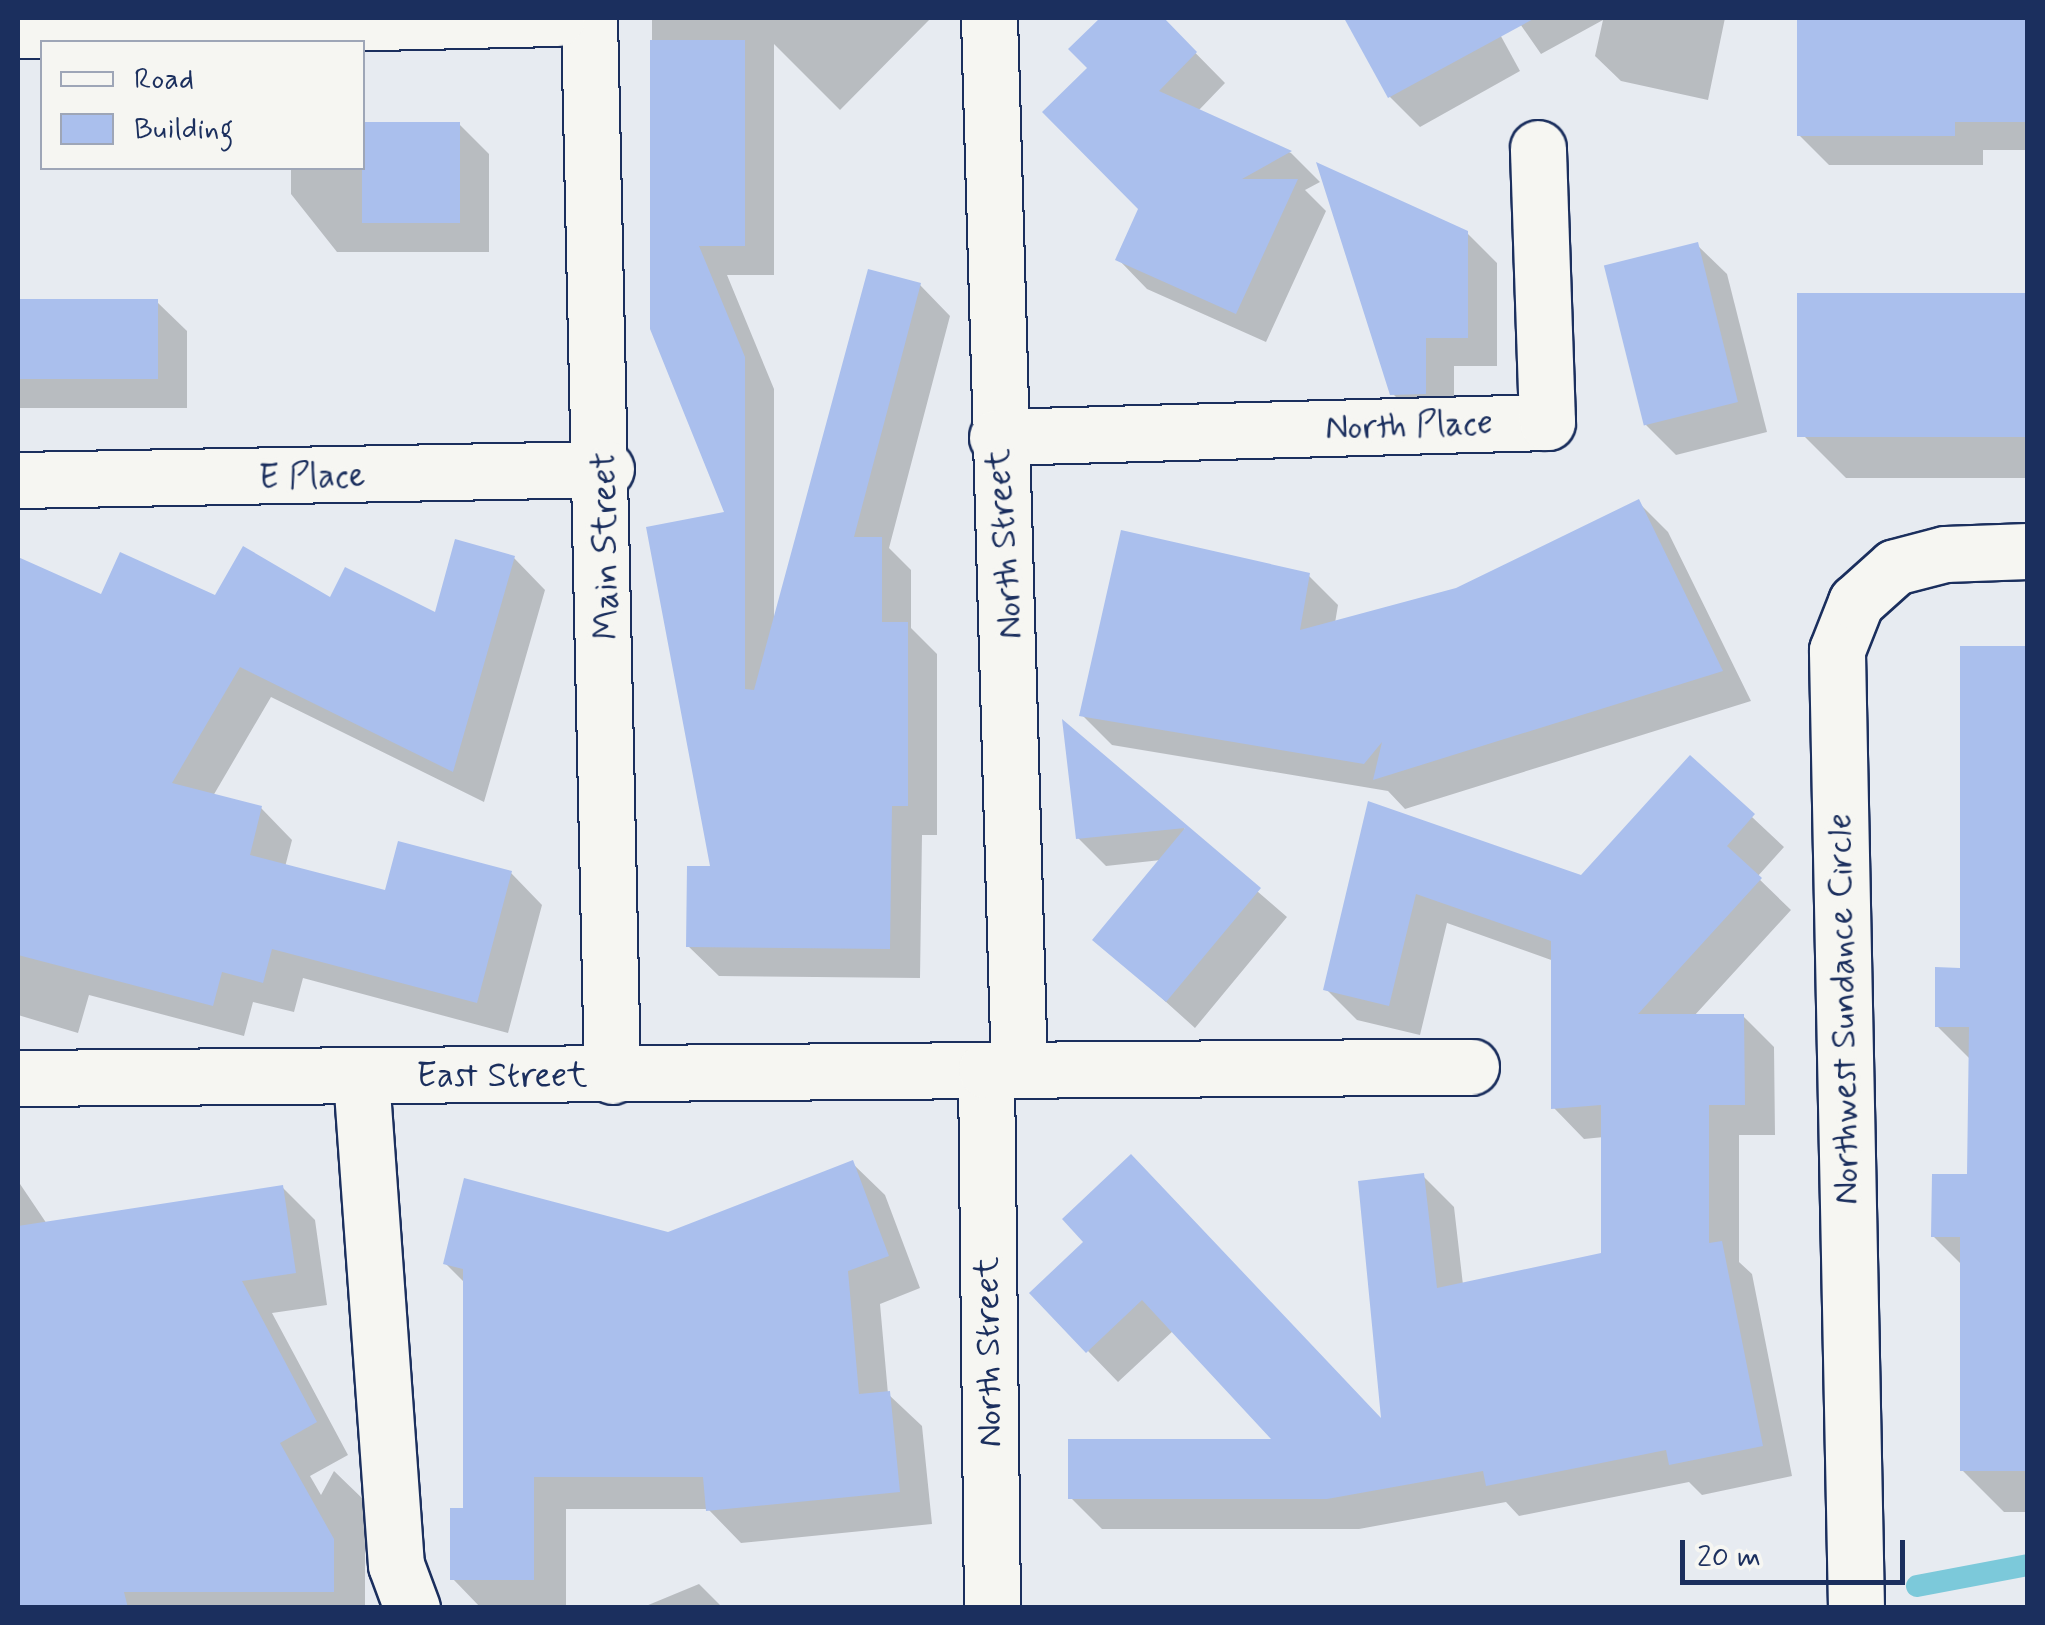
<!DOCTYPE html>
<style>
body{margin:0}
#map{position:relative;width:2045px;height:1625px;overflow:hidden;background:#e7ebf1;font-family:Mynerve,sans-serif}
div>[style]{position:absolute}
.shadow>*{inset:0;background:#0003}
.stream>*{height:22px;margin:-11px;padding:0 11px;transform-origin:11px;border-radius:11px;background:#7cc9da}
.building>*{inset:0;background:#aabfed;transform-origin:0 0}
.roads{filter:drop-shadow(2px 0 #1b2f5e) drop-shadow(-2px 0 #1b2f5e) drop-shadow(0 2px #1b2f5e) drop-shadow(0 -2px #1b2f5e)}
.minor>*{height:55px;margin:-27.5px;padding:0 27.5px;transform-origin:27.5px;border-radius:27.5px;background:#f6f6f2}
span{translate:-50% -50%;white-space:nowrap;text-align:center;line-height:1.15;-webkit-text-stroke:9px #f6f6f2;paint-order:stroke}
.street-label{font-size:35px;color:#1b2f5e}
.frame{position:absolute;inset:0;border:20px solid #1b2f5e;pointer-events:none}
.legend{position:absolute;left:40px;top:40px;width:325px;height:130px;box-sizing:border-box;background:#f6f6f2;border:2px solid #9ea6b7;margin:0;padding:12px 18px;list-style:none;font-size:30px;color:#1b2f5e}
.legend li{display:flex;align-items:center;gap:20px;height:50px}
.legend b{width:50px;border:2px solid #9ea6b7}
.scale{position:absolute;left:1680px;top:1540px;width:225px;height:45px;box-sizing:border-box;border:5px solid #1b2f5e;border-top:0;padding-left:12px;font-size:30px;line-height:35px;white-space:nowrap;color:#1b2f5e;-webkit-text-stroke:8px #f6f6f2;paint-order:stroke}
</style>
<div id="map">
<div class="shadow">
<div style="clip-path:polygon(652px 18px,931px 18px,840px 110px,774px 44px,774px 275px,727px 275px,774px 389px,774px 618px,920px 285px,950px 316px,889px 548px,911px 570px,911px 628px,937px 654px,937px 835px,922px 835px,920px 978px,719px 976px,688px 946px,713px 869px,727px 514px,652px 329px)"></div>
<div style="clip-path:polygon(1099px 18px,1161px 18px,1225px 83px,1198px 111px,1291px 153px,1320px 182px,1305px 190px,1326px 211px,1266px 342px,1147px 289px,1118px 259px,1141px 209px,1091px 68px)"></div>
<div style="clip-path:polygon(1347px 18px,1491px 18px,1520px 71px,1420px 127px,1390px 97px)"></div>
<div style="clip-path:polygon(1516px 18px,1725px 18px,1708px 100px,1621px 81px,1595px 56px,1603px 20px,1541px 54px)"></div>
<div style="clip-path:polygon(1799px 18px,2028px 18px,2028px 150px,1983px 150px,1983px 165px,1829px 165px,1799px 135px)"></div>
<div style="clip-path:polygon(459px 124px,489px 154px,489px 252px,337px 252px,291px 194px,291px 168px,362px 168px)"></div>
<div style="clip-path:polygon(1467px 233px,1497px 263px,1497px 366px,1454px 366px,1454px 423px,1423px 424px,1393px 394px)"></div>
<div style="clip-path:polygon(1697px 245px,1727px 274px,1767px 432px,1676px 455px,1646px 425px)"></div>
<div style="clip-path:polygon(2028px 296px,2028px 478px,1846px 478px,1804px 436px)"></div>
<div style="clip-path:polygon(19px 302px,157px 302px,187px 331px,187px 408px,18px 408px)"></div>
<div style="clip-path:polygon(1638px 502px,1668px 532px,1751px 701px,1405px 809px,1388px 791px,1112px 745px,1082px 715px,1309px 576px,1338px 605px,1335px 623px,1457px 590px)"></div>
<div style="clip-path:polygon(514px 558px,545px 590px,484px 802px,271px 697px,213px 796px,261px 808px,292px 840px,285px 867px,387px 893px,511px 873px,542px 905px,508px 1033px,303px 978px,294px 1012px,253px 1002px,244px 1036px,89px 995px,78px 1033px,18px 1015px,18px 560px,103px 598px,331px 601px,436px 616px)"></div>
<div style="clip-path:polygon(2028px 648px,2028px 1512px,2004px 1512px,1962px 1470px,1962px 1265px,1933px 1236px,1970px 1177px,1971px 1060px,1937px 1026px,1962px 970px)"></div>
<div style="clip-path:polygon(1065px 725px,1287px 917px,1195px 1028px,1096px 939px,1161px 860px,1106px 866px,1078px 838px)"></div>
<div style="clip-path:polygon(1690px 759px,1784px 847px,1757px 877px,1791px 910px,1694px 1016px,1743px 1016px,1774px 1047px,1775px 1135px,1739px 1135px,1739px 1262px,1752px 1274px,1792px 1476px,1702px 1495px,1689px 1482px,1519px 1516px,1506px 1502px,1359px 1529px,1102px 1529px,1071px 1498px,1277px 1441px,1174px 1330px,1118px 1382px,1088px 1351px,1087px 1242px,1384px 1423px,1423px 1176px,1454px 1207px,1463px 1285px,1604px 1255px,1604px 1137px,1584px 1139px,1554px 1108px,1554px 961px,1447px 923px,1420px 1035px,1357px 1020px,1326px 989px,1370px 804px,1581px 878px)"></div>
<div style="clip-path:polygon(852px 1163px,885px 1195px,920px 1288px,880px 1304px,888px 1394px,922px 1426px,932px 1524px,741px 1543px,708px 1509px,566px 1509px,566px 1608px,481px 1608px,453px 1579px,465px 1511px,465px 1283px,445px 1263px,668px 1234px)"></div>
<div style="clip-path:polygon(18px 1181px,47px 1224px,283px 1188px,315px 1220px,327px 1305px,272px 1313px,348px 1455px,310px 1476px,321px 1495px,334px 1471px,365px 1501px,365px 1608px,18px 1608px)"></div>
<div style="clip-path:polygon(699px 1584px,723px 1608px,641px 1608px)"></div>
</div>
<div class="stream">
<div style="left:1917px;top:1586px;width:113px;rotate:-10.7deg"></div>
</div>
<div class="building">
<div style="clip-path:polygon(1100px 18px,1164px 18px,1197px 52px,1159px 91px,1292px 151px,1242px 179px,1298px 179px,1236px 314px,1115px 260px,1138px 209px,1042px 112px,1087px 68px,1068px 49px)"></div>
<div style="clip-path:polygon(1344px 18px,1535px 18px,1388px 98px)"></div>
<div style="clip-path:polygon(1797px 18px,2028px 18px,2028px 122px,1955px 122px,1955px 136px,1797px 136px)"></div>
<div style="clip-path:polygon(650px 40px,745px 40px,745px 246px,699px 246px,745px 357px,745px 689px,754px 690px,868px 269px,921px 283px,854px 537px,882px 537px,882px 622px,908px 622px,908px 806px,892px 806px,890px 949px,686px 947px,687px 866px,710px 866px,646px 527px,724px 512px,650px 329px)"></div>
<div style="left:362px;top:122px;width:98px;height:101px"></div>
<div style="clip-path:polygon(1316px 162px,1468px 231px,1468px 338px,1426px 338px,1426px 394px,1390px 395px)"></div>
<div style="left:1698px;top:242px;width:165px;height:97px;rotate:76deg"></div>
<div style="left:1797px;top:293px;width:231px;height:144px"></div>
<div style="left:18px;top:299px;width:140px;height:80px"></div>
<div style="clip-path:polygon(1639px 499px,1723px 671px,1373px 780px,1382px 742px,1364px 764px,1079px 716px,1121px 530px,1310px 573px,1300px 630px,1456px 588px)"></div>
<div style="clip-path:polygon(455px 539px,515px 556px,453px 772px,240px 667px,172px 783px,262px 806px,250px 855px,385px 890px,398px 841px,512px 871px,477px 1003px,272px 949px,263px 983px,222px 972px,213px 1006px,18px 955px,18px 557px,101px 594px,120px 552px,215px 595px,243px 546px,330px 597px,345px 567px,435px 612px)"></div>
<div style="clip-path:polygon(1960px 646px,2028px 646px,2028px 1471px,1960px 1471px,1960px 1237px,1931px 1237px,1932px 1174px,1967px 1174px,1969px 1027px,1935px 1027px,1935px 967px,1960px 968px)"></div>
<div style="clip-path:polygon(1062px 719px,1261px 888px,1166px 1002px,1092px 940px,1185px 828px,1076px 839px)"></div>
<div style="clip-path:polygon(1690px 755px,1755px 814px,1727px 846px,1762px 878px,1638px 1014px,1744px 1014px,1745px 1105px,1709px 1105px,1709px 1243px,1722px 1241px,1763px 1446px,1669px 1465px,1666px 1450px,1486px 1486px,1483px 1471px,1327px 1499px,1068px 1499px,1068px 1439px,1271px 1439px,1142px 1300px,1086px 1353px,1029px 1293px,1083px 1242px,1062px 1219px,1131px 1154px,1381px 1418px,1358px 1181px,1424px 1173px,1437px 1288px,1601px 1253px,1601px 1105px,1551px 1109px,1551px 941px,1416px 894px,1389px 1006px,1323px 990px,1368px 801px,1581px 875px)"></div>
<div style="clip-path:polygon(853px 1160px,889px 1256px,848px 1271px,859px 1394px,890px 1391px,900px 1492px,706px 1511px,703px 1477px,534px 1477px,534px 1580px,450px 1580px,450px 1508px,463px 1508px,463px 1269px,443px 1264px,464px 1178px,668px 1232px)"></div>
<div style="clip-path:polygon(283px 1185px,296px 1273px,242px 1281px,317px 1422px,280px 1443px,334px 1539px,334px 1592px,124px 1592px,128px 1608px,18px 1608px,18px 1226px)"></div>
</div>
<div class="roads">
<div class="minor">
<div style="left:589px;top:18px;width:1058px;rotate:88.75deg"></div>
<div style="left:989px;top:18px;width:1052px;rotate:88.37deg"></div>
<div style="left:18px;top:30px;width:539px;rotate:-1.28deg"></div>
<div style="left:997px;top:437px;width:550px;rotate:-1.56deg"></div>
<div style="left:1547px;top:422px;width:274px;rotate:-91.9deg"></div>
<div style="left:18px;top:480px;width:588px;rotate:-1.07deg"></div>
<div style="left:361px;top:1077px;width:489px;rotate:85.9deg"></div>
<div style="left:396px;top:1565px;width:46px;rotate:69.6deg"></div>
<div style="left:18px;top:1078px;width:968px;rotate:-0.47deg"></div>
<div style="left:992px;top:1608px;width:538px;rotate:-90.64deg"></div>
<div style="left:986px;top:1070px;width:485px;rotate:-0.4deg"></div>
<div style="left:1856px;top:1608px;width:958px;rotate:-91.14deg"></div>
<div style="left:1837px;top:650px;width:52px;rotate:-68.4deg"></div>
<div style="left:1856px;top:602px;width:52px;rotate:-41.9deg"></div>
<div style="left:1895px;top:567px;width:52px;rotate:-14.6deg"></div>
<div style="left:1945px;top:554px;width:83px;rotate:-2.1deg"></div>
</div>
</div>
<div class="street-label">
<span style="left:1409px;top:426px;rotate:-2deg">North Place</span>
<span style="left:312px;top:477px;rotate:-1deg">E Place</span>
<span style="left:1005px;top:544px;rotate:-94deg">North Street</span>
<span style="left:606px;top:546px;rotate:-91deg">Main Street</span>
<span style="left:1844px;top:1009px;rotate:-91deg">Northwest Sundance Circle</span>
<span style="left:502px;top:1076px">East Street</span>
<span style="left:989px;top:1352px;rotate:-91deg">North Street</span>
</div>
<div class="frame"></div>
<ul class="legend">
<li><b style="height:12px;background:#f6f6f2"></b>Road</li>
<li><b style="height:28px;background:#aabfed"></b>Building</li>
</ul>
<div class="scale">20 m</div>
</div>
